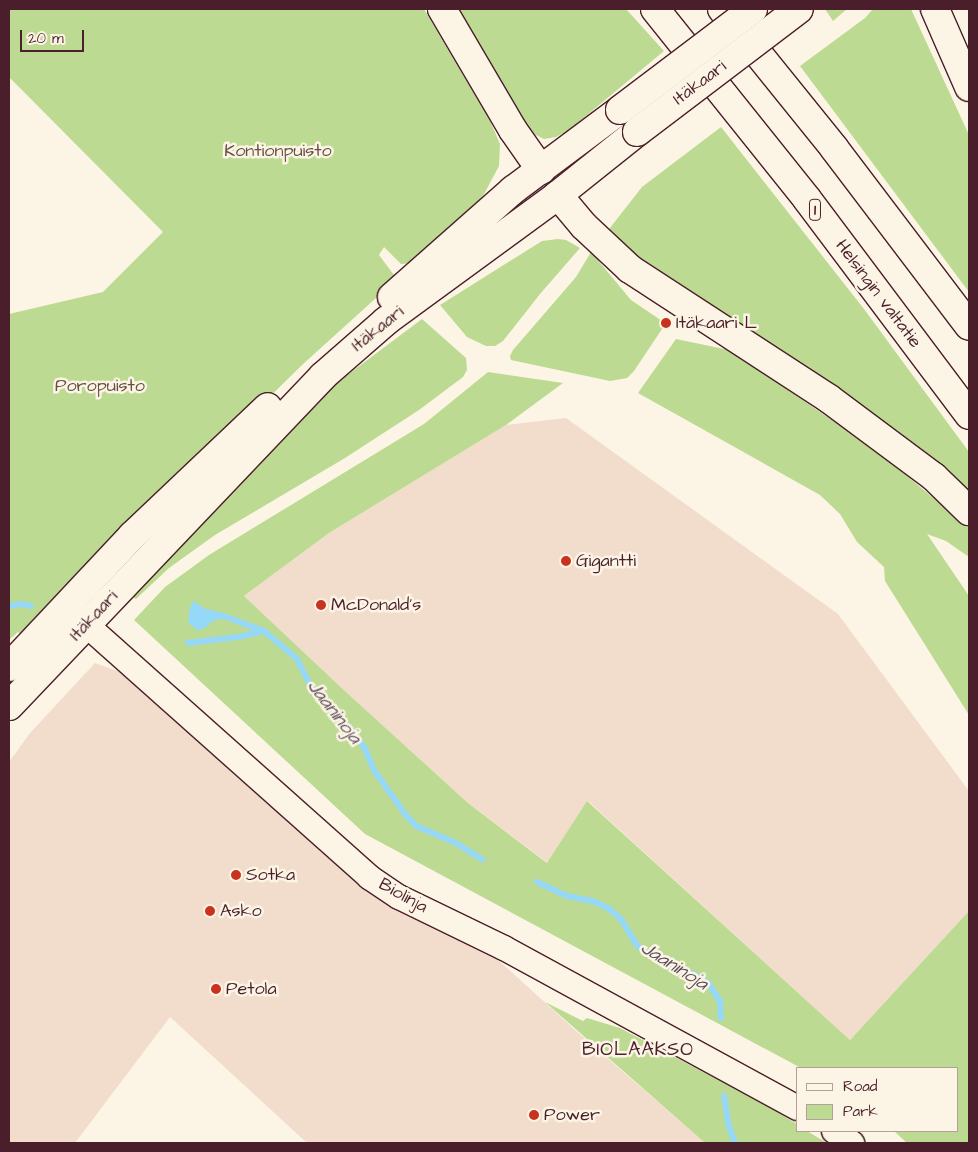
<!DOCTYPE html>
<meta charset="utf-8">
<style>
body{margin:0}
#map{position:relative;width:978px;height:1152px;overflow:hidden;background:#fcf5e5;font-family:"Architects Daughter",sans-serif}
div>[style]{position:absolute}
.built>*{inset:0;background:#f2ddcc}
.green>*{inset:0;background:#bcda92}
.water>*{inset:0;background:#96d8f8}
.stream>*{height:6px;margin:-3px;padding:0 3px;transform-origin:3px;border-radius:3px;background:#96d8f8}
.roads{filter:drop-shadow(1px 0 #4a1f2b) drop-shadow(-1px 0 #4a1f2b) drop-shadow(0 1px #4a1f2b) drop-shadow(0 -1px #4a1f2b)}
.street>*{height:24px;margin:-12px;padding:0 12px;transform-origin:12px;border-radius:12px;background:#fcf5e5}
.secondary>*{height:28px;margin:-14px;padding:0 14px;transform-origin:14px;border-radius:14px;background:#fcf5e5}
.highway>*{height:28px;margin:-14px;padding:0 14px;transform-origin:14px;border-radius:14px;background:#fcf5e5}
.bridges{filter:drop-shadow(1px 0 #4a1f2b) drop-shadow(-1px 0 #4a1f2b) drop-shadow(0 1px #4a1f2b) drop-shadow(0 -1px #4a1f2b)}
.secondary-bridge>*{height:28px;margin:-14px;padding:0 14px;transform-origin:14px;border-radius:14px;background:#fcf5e5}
.dots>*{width:14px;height:14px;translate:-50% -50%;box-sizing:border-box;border:2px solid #fcf5e5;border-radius:50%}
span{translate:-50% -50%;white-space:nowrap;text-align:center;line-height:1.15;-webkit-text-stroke:5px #fcf5e5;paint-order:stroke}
.shield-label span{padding:1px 4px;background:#fcf5e5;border:1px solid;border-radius:4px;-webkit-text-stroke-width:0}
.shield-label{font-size:16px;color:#4a1f2b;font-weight:700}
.street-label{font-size:18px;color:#4a1f2b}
.park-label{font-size:18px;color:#664e45}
.poi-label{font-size:18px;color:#4a1f2b}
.left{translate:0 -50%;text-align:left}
.water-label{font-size:19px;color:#5d4d5e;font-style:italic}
.neighbourhood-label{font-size:19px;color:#4a1f2b;letter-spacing:1px}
.frame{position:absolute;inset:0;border:10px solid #4a1f2b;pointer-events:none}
.legend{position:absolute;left:796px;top:1067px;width:162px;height:65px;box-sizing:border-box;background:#fcf5e5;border:1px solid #b59f9b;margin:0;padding:6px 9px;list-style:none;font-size:15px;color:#4a1f2b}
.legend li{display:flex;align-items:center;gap:10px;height:25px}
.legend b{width:25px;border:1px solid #b59f9b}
.scale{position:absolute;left:20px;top:30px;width:64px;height:22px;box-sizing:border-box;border:2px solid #4a1f2b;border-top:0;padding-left:6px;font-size:15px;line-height:18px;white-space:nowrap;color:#4a1f2b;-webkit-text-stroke:4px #fcf5e5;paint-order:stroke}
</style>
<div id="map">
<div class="built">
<div style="clip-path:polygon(566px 418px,838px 614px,969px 791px,969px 911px,850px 1040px,588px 801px,548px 863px,468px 803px,346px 692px,244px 596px,329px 533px,506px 425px)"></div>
<div style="clip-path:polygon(95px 663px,126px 674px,374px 896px,484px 947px,574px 1029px,705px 1143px,307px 1143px,170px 1017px,75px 1143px,9px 1143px,9px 762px,30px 733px)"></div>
</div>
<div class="green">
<div style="clip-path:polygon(9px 9px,424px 9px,490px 121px,500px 144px,499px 166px,483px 196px,414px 263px,401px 264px,384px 247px,379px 255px,397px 279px,302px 365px,25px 637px,18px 632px,9px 640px,9px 314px,103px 292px,163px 232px,9px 77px)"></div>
<div style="clip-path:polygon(457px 9px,626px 9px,664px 51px,569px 130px,556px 137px,544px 139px,528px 131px)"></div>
<div style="clip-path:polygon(825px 9px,847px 9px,833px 21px)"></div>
<div style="clip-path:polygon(873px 9px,911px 9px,969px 135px,969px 292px,800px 66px,865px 18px)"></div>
<div style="clip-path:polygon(721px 127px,864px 309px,969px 452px,969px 498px,638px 261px,606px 233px,642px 187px)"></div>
<div style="clip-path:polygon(558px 239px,566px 240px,580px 248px,540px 294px,503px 341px,495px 346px,486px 346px,467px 337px,440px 305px,542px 241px)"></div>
<div style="clip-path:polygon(591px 252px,631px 300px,662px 321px,662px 329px,634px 371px,627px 378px,610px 381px,511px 360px,510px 356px,513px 350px,576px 277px)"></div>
<div style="clip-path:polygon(422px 319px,466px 358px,467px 370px,463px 377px,419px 410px,345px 458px,215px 535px,169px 568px,136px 599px,131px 596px,326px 391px)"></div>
<div style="clip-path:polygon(676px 339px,729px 350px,876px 450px,969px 528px,969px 557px,946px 541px,927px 534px,969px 596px,969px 715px,885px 581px,884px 567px,857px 542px,840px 514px,820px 495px,638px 393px)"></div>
<div style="clip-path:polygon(488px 372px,563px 383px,506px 425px,329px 533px,244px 596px,346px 692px,468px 803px,547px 863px,587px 801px,850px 1040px,969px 911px,969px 1143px,907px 1143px,894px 1131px,957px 1131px,957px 1068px,801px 1068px,365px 834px,134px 620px,165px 587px,209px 555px,424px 424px)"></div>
<div style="clip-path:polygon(545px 1002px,583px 1021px,587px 1018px,620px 1028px,769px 1107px,797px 1124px,797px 1131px,807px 1131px,827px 1143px,705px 1143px)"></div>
</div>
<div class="water">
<div style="clip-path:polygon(194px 601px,205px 609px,216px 611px,228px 618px,212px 621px,208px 626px,198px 631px,188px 622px,190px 607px)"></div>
</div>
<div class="stream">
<div style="left:9px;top:606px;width:12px;rotate:-9deg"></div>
<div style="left:21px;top:604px;width:10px;rotate:11deg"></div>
<div style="left:221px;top:615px;width:46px;rotate:20.4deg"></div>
<div style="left:188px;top:643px;width:50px;rotate:-6.8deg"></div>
<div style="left:238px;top:637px;width:27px;rotate:-13deg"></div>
<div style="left:264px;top:631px;width:43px;rotate:40.3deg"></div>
<div style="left:297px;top:659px;width:33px;rotate:63deg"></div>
<div style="left:312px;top:688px;width:23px;rotate:50deg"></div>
<div style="left:327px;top:706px;width:36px;rotate:44deg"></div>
<div style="left:353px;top:731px;width:22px;rotate:56deg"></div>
<div style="left:365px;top:749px;width:23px;rotate:67deg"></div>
<div style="left:374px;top:770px;width:54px;rotate:54.8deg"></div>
<div style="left:405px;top:814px;width:16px;rotate:47deg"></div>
<div style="left:416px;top:826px;width:43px;rotate:23deg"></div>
<div style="left:456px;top:843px;width:31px;rotate:32deg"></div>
<div style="left:537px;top:882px;width:33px;rotate:25deg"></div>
<div style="left:567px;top:896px;width:26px;rotate:11deg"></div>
<div style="left:593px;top:901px;width:17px;rotate:25deg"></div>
<div style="left:608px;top:908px;width:17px;rotate:40deg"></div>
<div style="left:621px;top:919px;width:29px;rotate:59deg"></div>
<div style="left:636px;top:944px;width:15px;rotate:42deg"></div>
<div style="left:647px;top:954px;width:55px;rotate:23.7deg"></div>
<div style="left:697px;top:976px;width:13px;rotate:32deg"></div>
<div style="left:708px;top:983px;width:22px;rotate:56deg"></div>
<div style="left:720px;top:1001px;width:17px;rotate:87deg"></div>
<div style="left:724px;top:1096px;width:30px;rotate:81deg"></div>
<div style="left:729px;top:1126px;width:18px;rotate:71deg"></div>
</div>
<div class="roads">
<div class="street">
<div style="left:73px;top:613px;width:397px;rotate:41.7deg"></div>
<div style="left:369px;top:877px;width:36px;rotate:34deg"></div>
<div style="left:399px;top:897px;width:117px;rotate:25.9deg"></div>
<div style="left:504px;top:948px;width:334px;rotate:28.6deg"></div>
<div style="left:834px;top:1131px;width:22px;rotate:34deg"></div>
</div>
<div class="secondary">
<div style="left:392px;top:297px;width:162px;rotate:-41.5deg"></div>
<div style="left:513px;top:190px;width:134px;rotate:-36.8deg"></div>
<div style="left:9px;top:667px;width:180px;rotate:-46.8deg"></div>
<div style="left:132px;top:536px;width:187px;rotate:-43.5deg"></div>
<div style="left:9px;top:706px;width:456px;rotate:-46.4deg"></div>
<div style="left:323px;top:376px;width:84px;rotate:-41.1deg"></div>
<div style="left:386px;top:321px;width:213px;rotate:-36.2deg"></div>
<div style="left:558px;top:195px;width:101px;rotate:-38.6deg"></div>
</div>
<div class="highway">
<div style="left:442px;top:9px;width:140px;rotate:59.6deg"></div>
<div style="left:513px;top:130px;width:49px;rotate:55deg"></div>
<div style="left:655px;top:9px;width:243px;rotate:51.3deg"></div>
<div style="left:807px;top:199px;width:270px;rotate:53.1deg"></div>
<div style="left:722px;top:9px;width:179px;rotate:51.1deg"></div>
<div style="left:834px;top:148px;width:223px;rotate:52.8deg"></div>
<div style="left:935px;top:9px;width:85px;rotate:66.4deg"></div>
<div style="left:558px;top:195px;width:40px;rotate:50deg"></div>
<div style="left:584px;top:226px;width:63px;rotate:43.1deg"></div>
<div style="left:630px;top:269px;width:236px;rotate:33.1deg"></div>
<div style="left:828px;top:398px;width:132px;rotate:36.7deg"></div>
<div style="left:934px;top:477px;width:49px;rotate:44.2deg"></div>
</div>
</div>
<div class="bridges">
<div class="secondary-bridge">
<div style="left:620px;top:110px;width:167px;rotate:-37.2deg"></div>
<div style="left:637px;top:132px;width:203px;rotate:-37.2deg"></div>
</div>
</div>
<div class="dots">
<div style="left:666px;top:323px;background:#c8321e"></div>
<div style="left:566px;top:561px;background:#c8321e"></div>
<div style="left:321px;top:605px;background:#c8321e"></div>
<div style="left:236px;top:875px;background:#c8321e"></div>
<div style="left:210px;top:911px;background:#c8321e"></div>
<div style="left:216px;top:989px;background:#c8321e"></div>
<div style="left:534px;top:1115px;background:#c8321e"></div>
</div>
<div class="shield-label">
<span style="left:815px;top:210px">1</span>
</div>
<div class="street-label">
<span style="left:700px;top:83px;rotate:-37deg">Itäkaari</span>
<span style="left:878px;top:294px;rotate:53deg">Helsingin valtatie</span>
<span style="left:378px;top:329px;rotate:-39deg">Itäkaari</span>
<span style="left:94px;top:616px;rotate:-47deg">Itäkaari</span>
<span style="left:403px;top:896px;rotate:29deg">Biolinja</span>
</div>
<div class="park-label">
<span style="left:278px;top:151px">Kontionpuisto</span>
<span style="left:100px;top:386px">Poropuisto</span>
</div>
<div class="poi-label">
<span class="left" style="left:676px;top:323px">Itäkaari L</span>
<span class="left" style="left:576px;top:561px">Gigantti</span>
<span class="left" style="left:331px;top:605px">McDonald's</span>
<span class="left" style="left:246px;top:875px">Sotka</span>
<span class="left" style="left:220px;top:911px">Asko</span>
<span class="left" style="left:226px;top:989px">Petola</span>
<span class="left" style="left:544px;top:1115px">Power</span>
</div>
<div class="water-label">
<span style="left:334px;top:712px;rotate:52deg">Jaaninoja</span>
<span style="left:674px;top:966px;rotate:32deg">Jaaninoja</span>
</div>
<div class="neighbourhood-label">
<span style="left:638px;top:1050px">BIOLAAKSO</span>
</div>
<div class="frame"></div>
<ul class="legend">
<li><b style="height:6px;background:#fcf5e5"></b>Road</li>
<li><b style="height:14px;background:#bcda92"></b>Park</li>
</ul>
<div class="scale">20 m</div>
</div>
